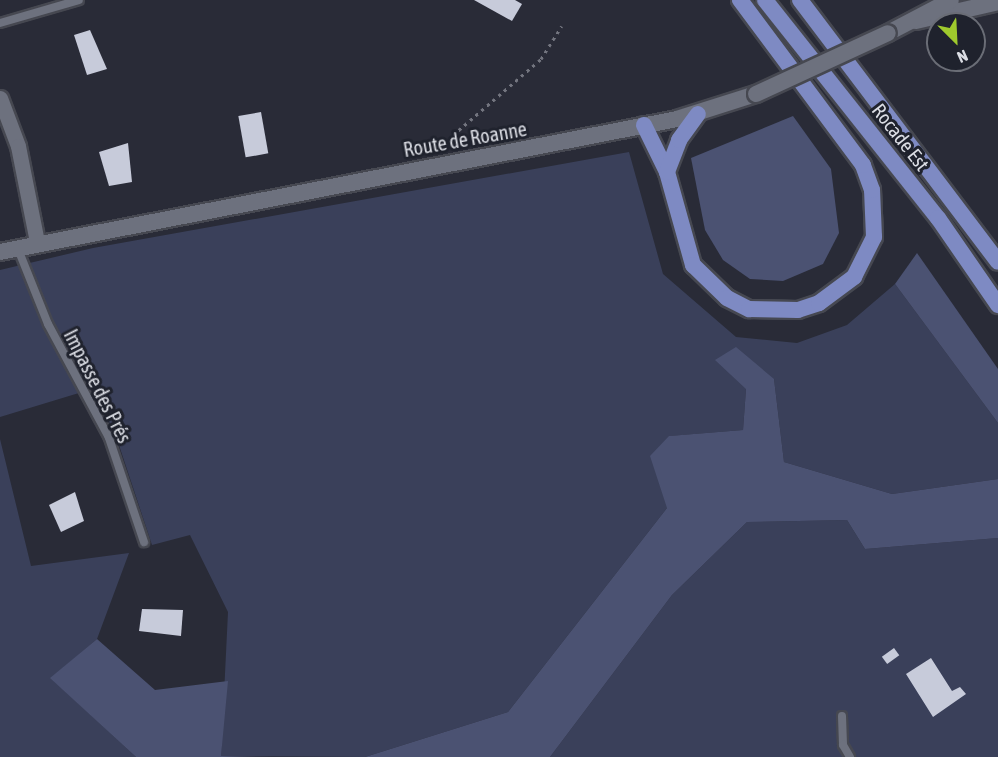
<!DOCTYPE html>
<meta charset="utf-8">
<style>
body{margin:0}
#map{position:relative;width:998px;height:757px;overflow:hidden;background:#292b37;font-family:"Asap Condensed",sans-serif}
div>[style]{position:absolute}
.green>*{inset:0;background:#3a405a}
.forest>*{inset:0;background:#4b5272}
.building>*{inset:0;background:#c7cbda;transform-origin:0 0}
.path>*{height:3px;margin-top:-1.5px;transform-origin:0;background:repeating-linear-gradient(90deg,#73757f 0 3px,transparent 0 7.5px)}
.roads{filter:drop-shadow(2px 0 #464851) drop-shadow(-2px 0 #464851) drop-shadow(0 2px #464851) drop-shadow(0 -2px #464851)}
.service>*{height:8px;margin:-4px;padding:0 4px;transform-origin:4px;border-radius:4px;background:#6d717e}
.minor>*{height:15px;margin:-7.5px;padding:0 7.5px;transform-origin:7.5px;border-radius:7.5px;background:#6d717e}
.tertiary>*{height:16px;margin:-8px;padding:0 8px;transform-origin:8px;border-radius:8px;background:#6d717e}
.trunk>*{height:16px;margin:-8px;padding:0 8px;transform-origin:8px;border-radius:8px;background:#7e8ac3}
.bridges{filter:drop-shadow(2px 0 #464851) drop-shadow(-2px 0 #464851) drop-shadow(0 2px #464851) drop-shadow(0 -2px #464851)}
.tertiary-bridge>*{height:16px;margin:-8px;padding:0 8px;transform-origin:8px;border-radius:8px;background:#6d717e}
span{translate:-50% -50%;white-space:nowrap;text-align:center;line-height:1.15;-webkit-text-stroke:6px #1f222d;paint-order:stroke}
.street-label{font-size:20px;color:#dbdde4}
.north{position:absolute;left:926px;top:12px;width:60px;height:60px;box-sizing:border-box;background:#1f222d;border:2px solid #6a6d76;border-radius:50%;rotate:156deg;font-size:16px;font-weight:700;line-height:24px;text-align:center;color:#dbdde4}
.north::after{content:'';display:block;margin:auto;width:21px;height:27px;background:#9fca2d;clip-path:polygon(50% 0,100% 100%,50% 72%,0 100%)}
</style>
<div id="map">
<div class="green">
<div style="clip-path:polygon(629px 152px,663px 274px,736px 337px,797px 343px,847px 325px,895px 284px,998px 423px,998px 479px,892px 494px,784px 462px,774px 379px,746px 389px,743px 430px,670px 436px,667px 508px,508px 712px,365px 757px,221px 756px,228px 612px,190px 535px,152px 545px,115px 433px,92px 389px,0 417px,0 270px,93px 248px)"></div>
<div style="clip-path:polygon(0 439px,31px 566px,129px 553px,97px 639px,51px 678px,136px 757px,0 757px)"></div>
<div style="clip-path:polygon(847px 520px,865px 549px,998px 538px,998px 757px,550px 757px,672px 595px,747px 522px)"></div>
</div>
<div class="forest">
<div style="clip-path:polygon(793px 116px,831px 169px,839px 233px,823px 264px,783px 281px,750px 279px,723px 260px,705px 230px,691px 158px)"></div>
<div style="clip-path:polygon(917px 253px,998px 369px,998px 423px,895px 284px)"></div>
<div style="clip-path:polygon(736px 347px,774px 379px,784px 462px,892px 494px,998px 479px,998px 538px,865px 549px,847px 520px,747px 522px,672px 595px,550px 757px,365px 757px,508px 712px,667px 508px,650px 456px,669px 436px,743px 430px,746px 389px,715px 360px)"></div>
<div style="clip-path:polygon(97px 639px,155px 690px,228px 681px,221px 756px,273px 757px,136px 757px,50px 678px)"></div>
</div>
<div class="building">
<div style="clip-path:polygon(474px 0,515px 0,522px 4px,512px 21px)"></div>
<div style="clip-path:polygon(90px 30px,107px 69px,87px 75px,74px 35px)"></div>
<div style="left:261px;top:112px;width:42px;height:23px;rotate:80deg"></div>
<div style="clip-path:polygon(128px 143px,132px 182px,109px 186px,99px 152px)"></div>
<div style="clip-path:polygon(75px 492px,84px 521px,61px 532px,49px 505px)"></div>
<div style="clip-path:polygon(142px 609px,183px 610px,181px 636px,139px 631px)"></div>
<div style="left:894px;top:648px;width:9px;height:15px;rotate:54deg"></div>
<div style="clip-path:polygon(931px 658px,952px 691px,960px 687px,966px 694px,933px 717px,906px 674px)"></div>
</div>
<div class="path">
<div style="left:454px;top:146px;width:11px;rotate:-95deg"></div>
<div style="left:453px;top:135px;width:116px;rotate:-40.8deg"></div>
<div style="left:541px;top:59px;width:39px;rotate:-58deg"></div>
</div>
<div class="roads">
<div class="service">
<div style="left:0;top:23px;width:82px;rotate:-16.2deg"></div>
<div style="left:18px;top:249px;width:81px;rotate:68.2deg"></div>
<div style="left:48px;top:324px;width:129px;rotate:61.8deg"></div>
<div style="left:109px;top:438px;width:110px;rotate:71.4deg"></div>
<div style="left:842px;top:716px;width:29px;rotate:88deg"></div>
<div style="left:843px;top:745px;width:14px;rotate:60deg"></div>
</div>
<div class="minor">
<div style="left:0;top:98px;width:51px;rotate:69.4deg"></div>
<div style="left:18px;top:146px;width:98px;rotate:78.8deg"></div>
</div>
<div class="tertiary">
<div style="left:916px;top:21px;width:84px;rotate:-13deg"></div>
<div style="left:888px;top:33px;width:71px;rotate:-27.6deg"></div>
<div style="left:0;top:252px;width:690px;rotate:-11.11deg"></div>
<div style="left:677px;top:119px;width:83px;rotate:-17.6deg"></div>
</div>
<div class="trunk">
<div style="left:765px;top:0;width:278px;rotate:51.6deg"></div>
<div style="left:938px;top:218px;width:106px;rotate:55.4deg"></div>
<div style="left:800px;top:0;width:328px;rotate:52.9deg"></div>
<div style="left:644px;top:125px;width:52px;rotate:63.9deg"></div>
<div style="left:667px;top:172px;width:97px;rotate:74.4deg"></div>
<div style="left:693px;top:265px;width:47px;rotate:44.1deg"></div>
<div style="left:727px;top:298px;width:25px;rotate:27deg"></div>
<div style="left:749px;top:309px;width:49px;rotate:1.2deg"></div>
<div style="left:798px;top:310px;width:22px;rotate:-18deg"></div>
<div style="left:819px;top:303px;width:44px;rotate:-36.6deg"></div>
<div style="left:854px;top:277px;width:45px;rotate:-63.4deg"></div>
<div style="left:874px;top:237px;width:47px;rotate:-92.4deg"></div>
<div style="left:872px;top:190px;width:27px;rotate:-110deg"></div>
<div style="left:863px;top:165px;width:206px;rotate:-126.7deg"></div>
<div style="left:667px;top:172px;width:34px;rotate:-69deg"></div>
<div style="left:679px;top:140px;width:32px;rotate:-54deg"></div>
</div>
</div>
<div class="bridges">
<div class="tertiary-bridge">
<div style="left:756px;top:94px;width:145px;rotate:-24.8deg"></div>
</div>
</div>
<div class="street-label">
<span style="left:901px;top:137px;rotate:52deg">Rocade Est</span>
<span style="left:465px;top:139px;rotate:-10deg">Route de Roanne</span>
<span style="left:98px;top:386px;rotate:63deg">Impasse des Prés</span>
</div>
<div class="north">N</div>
</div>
